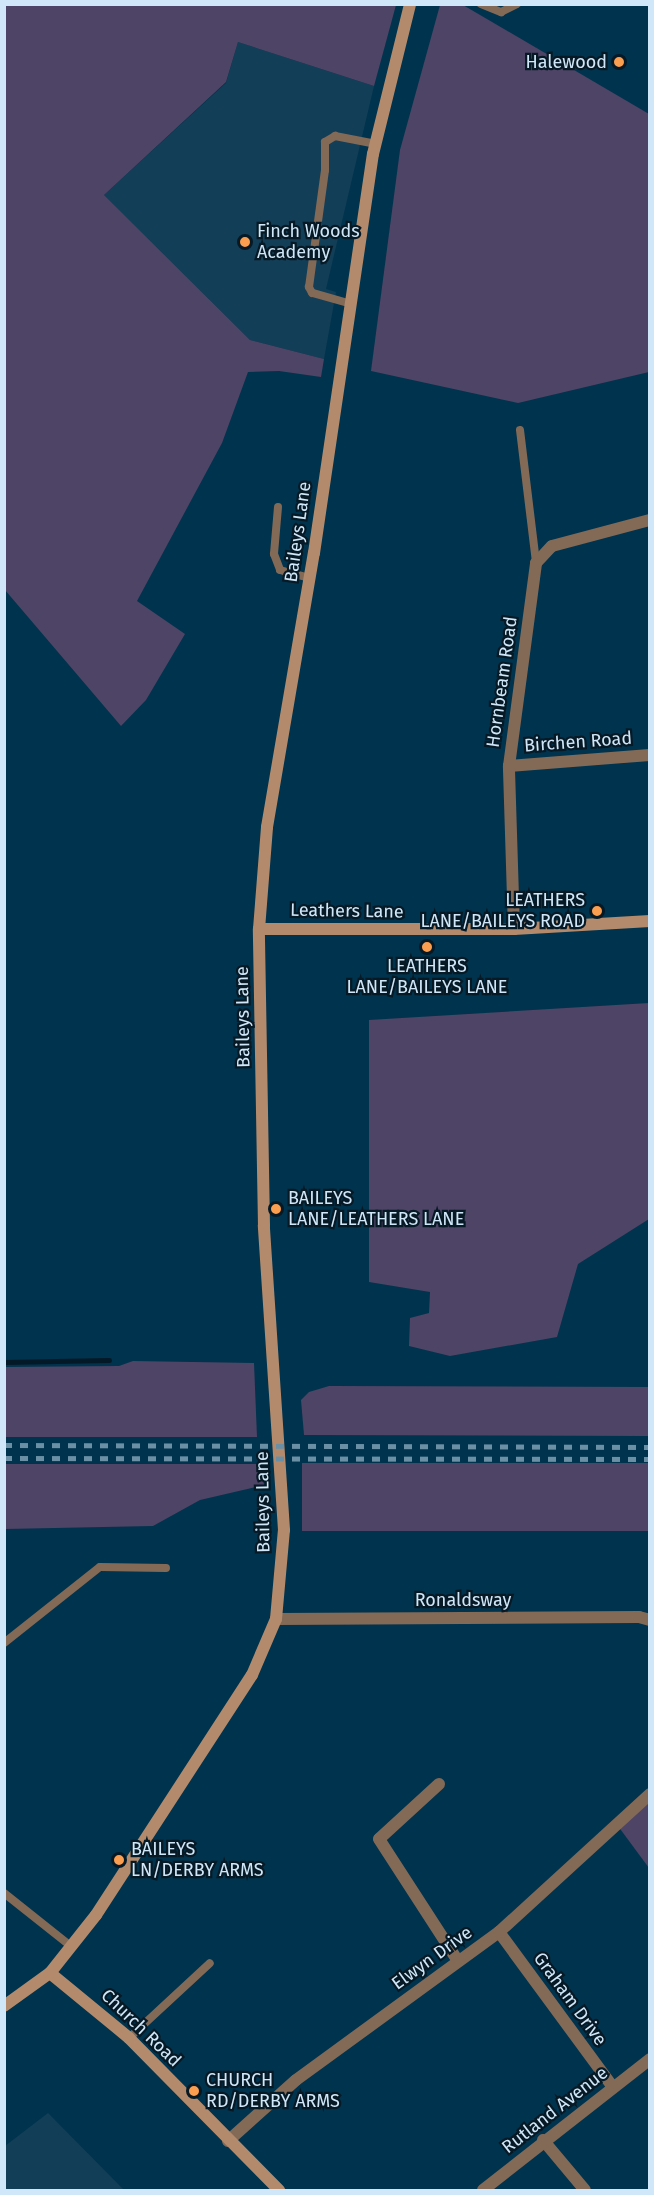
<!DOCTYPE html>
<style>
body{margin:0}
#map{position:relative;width:654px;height:2195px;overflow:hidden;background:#00334d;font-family:"Fira Sans",sans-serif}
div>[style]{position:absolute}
.built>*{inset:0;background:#133e57}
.green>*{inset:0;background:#4e4466;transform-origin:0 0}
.stream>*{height:5px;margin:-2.5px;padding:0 2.5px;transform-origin:2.5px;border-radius:2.5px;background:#041927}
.lane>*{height:8px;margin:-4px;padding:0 4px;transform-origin:4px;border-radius:4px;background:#836a57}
.street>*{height:12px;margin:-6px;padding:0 6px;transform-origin:6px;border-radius:6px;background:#836a57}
.secondary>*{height:12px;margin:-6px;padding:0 6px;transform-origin:6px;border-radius:6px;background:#b38b6c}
.rail>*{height:4.5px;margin-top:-2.25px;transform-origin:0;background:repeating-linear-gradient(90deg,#6b90a6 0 8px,transparent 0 16px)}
.dots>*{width:16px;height:16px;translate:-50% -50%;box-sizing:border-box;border:3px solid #061925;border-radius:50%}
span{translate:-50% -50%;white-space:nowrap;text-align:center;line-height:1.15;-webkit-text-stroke:4.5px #061925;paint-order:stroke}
.poi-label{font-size:18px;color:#cfe7f8}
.right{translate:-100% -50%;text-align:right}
.left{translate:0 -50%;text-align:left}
.street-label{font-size:18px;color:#cfe7f8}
.frame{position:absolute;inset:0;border:6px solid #cfe7f8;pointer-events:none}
</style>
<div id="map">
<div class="built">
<div style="clip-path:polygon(238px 42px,374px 86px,326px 289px,336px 292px,324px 359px,250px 340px,104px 195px,226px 83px)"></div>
<div style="clip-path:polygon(48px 2113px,124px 2190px,5px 2190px,5px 2146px)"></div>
</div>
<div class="green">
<div style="clip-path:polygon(4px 5px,396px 5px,374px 86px,238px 42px,226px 82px,104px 195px,250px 340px,324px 359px,321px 377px,279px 371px,248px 372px,222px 443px,137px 601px,185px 634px,146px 700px,121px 726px,5px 590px)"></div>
<div style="clip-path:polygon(440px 5px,463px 5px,649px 114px,649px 372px,518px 403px,371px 371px,400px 150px)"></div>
<div style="clip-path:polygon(649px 1003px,649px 1219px,578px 1264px,557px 1337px,450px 1356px,409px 1346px,410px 1318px,429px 1313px,430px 1292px,369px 1282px,369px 1020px)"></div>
<div style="clip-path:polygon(133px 1361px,254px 1363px,257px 1437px,5px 1437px,5px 1367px,119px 1366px)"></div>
<div style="clip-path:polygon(329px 1386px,649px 1387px,649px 1436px,304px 1435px,301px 1400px,309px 1392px)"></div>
<div style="left:302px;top:1463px;width:347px;height:68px"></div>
<div style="clip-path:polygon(4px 1464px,261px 1464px,264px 1485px,200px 1500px,153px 1526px,5px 1529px)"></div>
<div style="clip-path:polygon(649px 1794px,649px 1868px,615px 1822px)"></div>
</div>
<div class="stream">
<div style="left:4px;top:1362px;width:105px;rotate:-1.1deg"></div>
</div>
<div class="lane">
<div style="left:481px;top:4px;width:22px;rotate:22deg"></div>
<div style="left:501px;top:12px;width:18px;rotate:-27deg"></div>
<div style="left:348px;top:303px;width:37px;rotate:-164deg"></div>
<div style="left:312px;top:293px;width:7px;rotate:-117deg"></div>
<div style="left:309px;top:287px;width:118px;rotate:-82.2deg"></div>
<div style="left:325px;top:170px;width:28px;rotate:-90deg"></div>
<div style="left:325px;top:142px;width:12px;rotate:-31deg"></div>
<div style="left:335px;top:136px;width:42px;rotate:11deg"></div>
<div style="left:520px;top:430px;width:134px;rotate:83.1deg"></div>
<div style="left:278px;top:507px;width:47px;rotate:94.9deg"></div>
<div style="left:274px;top:554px;width:17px;rotate:69deg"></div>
<div style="left:280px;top:570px;width:31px;rotate:15deg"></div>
<div style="left:4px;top:1643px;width:122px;rotate:-38.4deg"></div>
<div style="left:100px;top:1567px;width:66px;rotate:0.9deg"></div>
<div style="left:4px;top:1893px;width:87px;rotate:38.5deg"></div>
<div style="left:129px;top:2038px;width:110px;rotate:-42.8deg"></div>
</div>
<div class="street">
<div style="left:509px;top:766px;width:141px;rotate:-4.5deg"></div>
<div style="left:514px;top:929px;width:163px;rotate:-91.8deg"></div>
<div style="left:509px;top:766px;width:205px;rotate:-82.4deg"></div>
<div style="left:536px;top:563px;width:23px;rotate:-47deg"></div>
<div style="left:552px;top:546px;width:101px;rotate:-14.9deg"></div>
<div style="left:276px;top:1619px;width:363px;rotate:-0.3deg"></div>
<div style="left:639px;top:1617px;width:11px;rotate:15deg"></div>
<div style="left:439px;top:1784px;width:81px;rotate:137.5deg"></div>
<div style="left:379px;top:1839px;width:145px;rotate:57.1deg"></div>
<div style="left:499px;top:1932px;width:192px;rotate:53.7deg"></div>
<div style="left:543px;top:2140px;width:65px;rotate:50deg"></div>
<div style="left:228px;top:2141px;width:91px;rotate:-41.9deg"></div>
<div style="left:296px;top:2080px;width:251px;rotate:-36.1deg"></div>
<div style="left:499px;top:1932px;width:205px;rotate:-42.4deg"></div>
<div style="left:483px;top:2190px;width:212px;rotate:-38.1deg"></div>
</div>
<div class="secondary">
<div style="left:259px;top:929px;width:255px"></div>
<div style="left:514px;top:929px;width:136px;rotate:-3.4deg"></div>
<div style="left:50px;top:1973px;width:102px;rotate:39.4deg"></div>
<div style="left:129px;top:2038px;width:214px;rotate:45.4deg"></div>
<div style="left:4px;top:2006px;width:57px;rotate:-35.7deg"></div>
<div style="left:50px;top:1973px;width:74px;rotate:-51.6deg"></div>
<div style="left:96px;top:1915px;width:286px;rotate:-57deg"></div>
<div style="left:252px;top:1675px;width:61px;rotate:-66.8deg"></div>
<div style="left:276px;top:1619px;width:89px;rotate:-84.9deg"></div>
<div style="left:284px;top:1530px;width:305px;rotate:-93.8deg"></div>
<div style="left:264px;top:1226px;width:297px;rotate:-91deg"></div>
<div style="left:259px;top:929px;width:102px;rotate:-85.5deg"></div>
<div style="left:267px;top:827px;width:278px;rotate:-80.3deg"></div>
<div style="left:314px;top:553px;width:403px;rotate:-81.6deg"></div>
<div style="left:373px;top:154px;width:154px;rotate:-76.1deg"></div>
</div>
<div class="rail">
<div style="left:4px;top:1445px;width:646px;rotate:0.18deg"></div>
<div style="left:4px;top:1458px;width:646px;rotate:0.09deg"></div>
</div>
<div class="dots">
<div style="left:619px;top:62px;background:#fb9e50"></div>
<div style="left:245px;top:242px;background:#fb9e50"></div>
<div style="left:597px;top:911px;background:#fb9e50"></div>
<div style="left:427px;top:947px;background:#fb9e50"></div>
<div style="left:276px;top:1209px;background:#fb9e50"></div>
<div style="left:119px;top:1860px;background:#fb9e50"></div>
<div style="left:194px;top:2091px;background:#fb9e50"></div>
</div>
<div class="poi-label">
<span class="right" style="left:607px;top:62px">Halewood</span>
<span class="left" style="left:257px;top:242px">Finch Woods<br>Academy</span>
<span class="right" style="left:585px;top:911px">LEATHERS<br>LANE/BAILEYS ROAD</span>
<span style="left:427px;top:977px">LEATHERS<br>LANE/BAILEYS LANE</span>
<span class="left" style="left:288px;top:1209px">BAILEYS<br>LANE/LEATHERS LANE</span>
<span class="left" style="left:131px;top:1860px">BAILEYS<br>LN/DERBY ARMS</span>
<span class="left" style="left:206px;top:2091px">CHURCH<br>RD/DERBY ARMS</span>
</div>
<div class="street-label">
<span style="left:298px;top:532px;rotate:-82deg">Baileys Lane</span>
<span style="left:502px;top:682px;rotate:-82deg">Hornbeam Road</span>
<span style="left:578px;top:742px;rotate:-4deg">Birchen Road</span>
<span style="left:347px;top:911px;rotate:1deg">Leathers Lane</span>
<span style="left:243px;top:1017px;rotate:-91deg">Baileys Lane</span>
<span style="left:263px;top:1502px;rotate:-91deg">Baileys Lane</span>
<span style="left:463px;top:1600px">Ronaldsway</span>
<span style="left:432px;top:1958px;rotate:-36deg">Elwyn Drive</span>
<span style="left:570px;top:1999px;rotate:54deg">Graham Drive</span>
<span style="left:141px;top:2028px;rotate:44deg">Church Road</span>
<span style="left:555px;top:2110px;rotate:-38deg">Rutland Avenue</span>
</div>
<div class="frame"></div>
</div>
